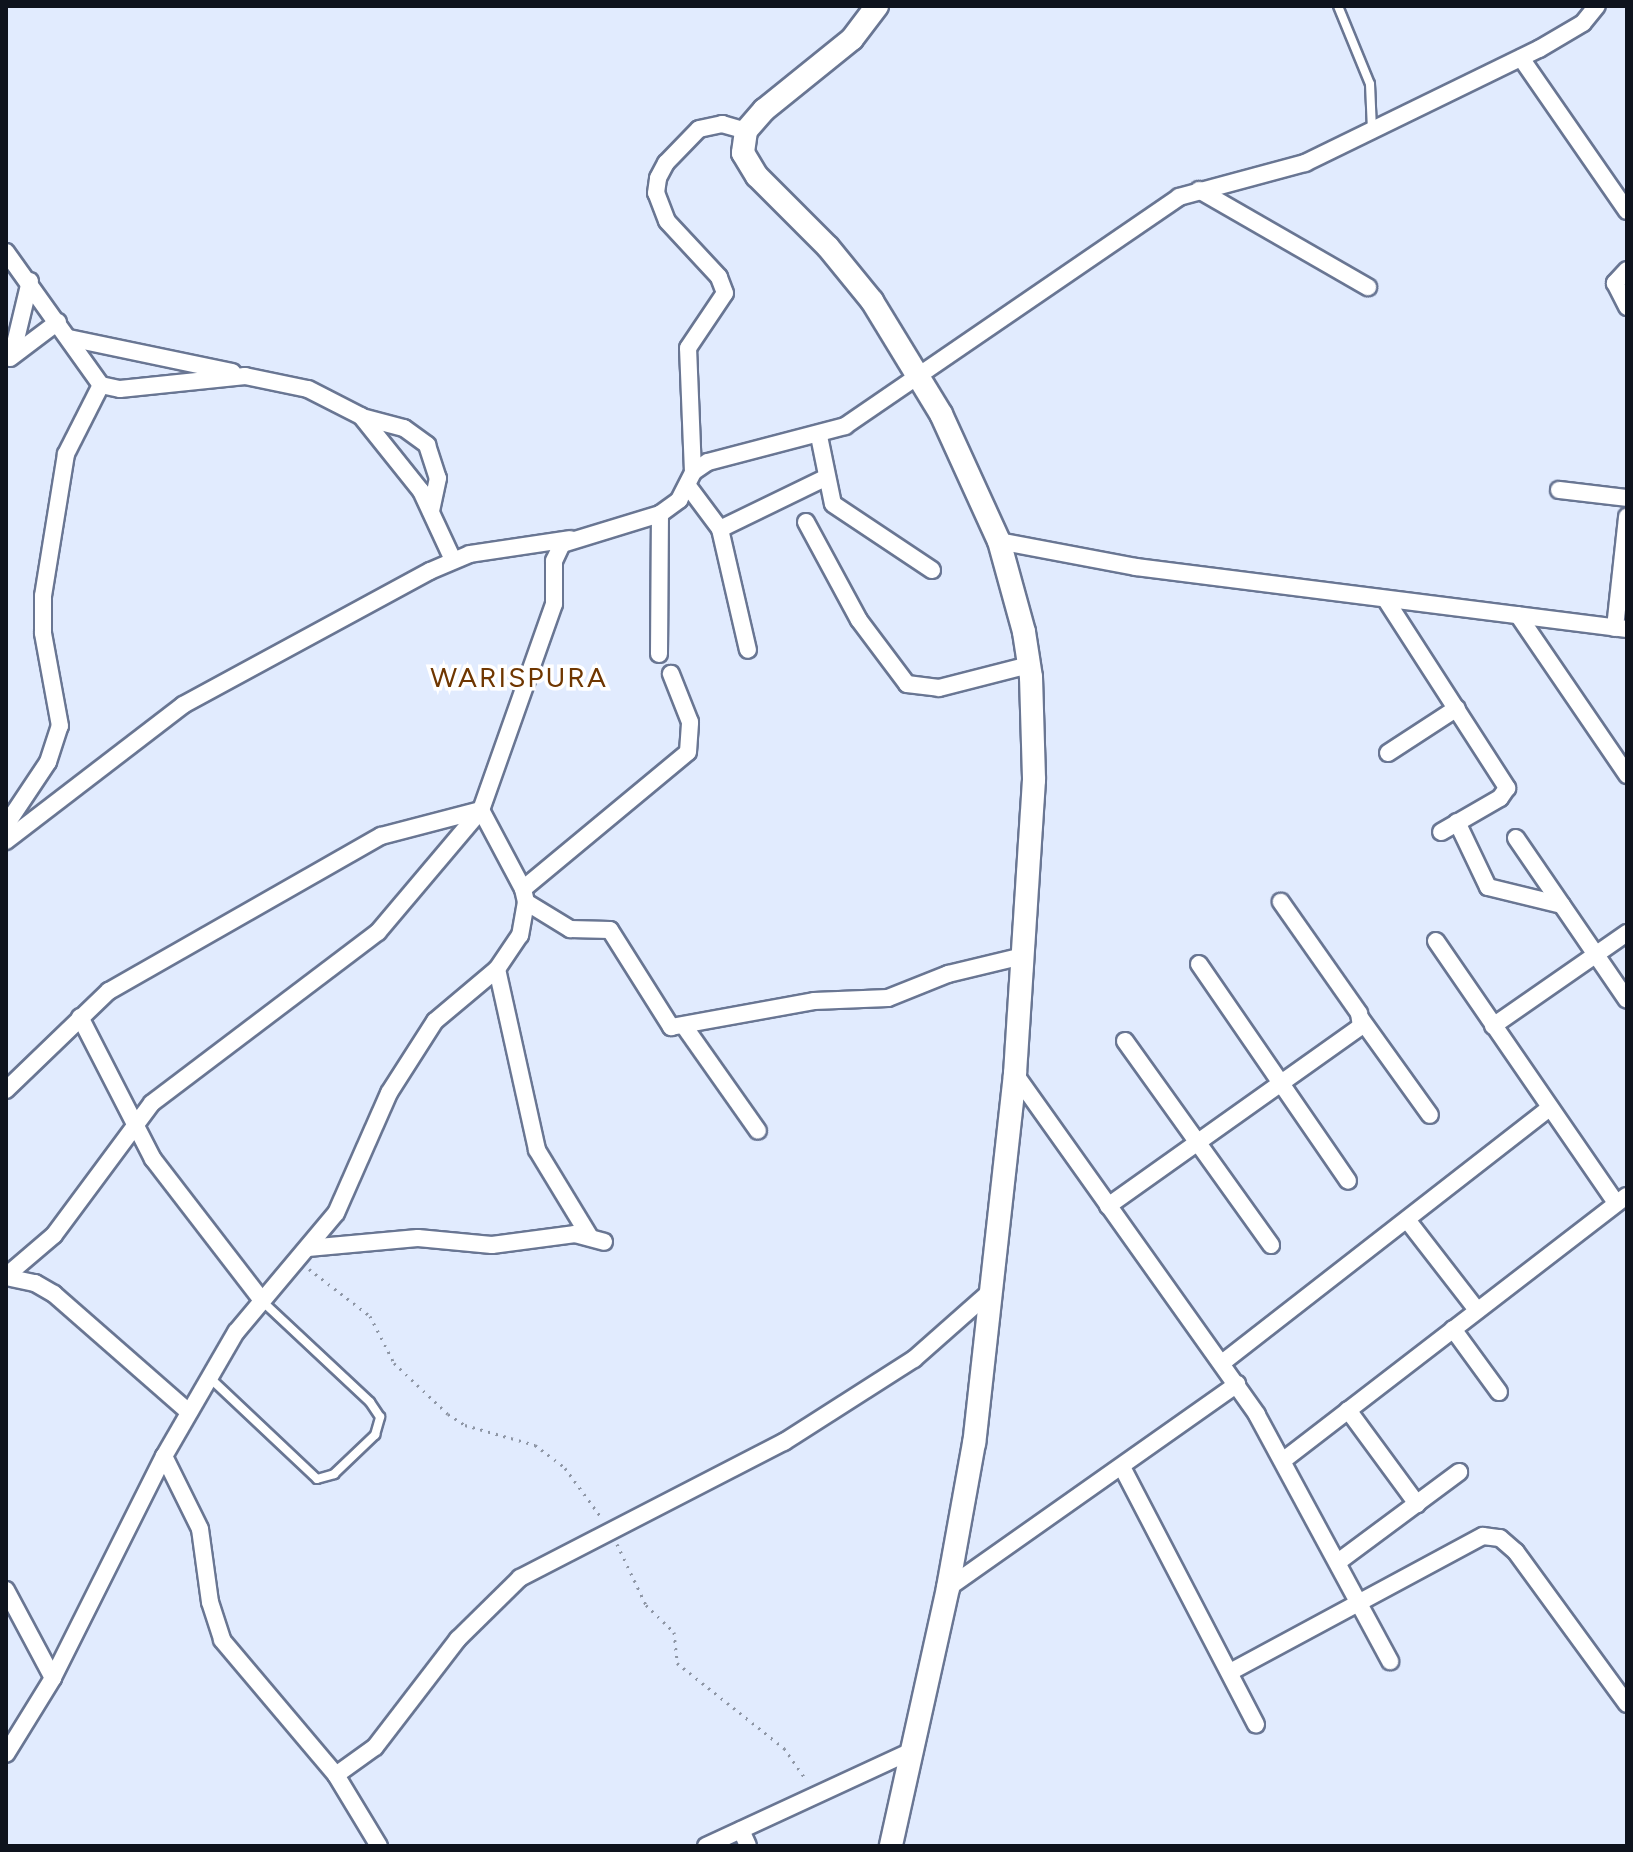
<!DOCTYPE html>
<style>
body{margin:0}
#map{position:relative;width:1633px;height:1852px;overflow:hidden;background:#e1ebfe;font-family:Figtree,sans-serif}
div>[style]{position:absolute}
.path>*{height:3px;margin-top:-1.5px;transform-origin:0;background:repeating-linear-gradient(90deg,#8e96a5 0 2px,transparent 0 8px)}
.roads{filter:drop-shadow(2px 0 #697693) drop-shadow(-2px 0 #697693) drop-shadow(0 2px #697693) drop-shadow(0 -2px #697693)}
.lane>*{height:8px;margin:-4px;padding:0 4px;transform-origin:4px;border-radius:4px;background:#fff}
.street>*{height:16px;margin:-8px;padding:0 8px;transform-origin:8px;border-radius:8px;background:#fff}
.secondary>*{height:22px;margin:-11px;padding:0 11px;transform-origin:11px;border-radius:11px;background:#fff}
span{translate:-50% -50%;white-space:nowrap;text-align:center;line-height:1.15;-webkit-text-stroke:7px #fff;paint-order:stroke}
.quarter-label{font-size:28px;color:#6f3600;letter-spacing:2px}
.frame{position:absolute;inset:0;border:8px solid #0e131d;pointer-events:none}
</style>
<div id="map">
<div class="path">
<div style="left:309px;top:1269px;width:77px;rotate:37.6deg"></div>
<div style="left:370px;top:1316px;width:53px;rotate:62.9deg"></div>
<div style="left:394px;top:1363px;width:74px;rotate:43.4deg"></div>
<div style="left:448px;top:1414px;width:20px;rotate:33deg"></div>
<div style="left:465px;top:1425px;width:73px;rotate:15.9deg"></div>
<div style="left:535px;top:1445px;width:38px;rotate:37deg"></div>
<div style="left:565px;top:1468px;width:61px;rotate:53.7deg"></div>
<div style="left:617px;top:1544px;width:68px;rotate:64.6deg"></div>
<div style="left:646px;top:1605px;width:39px;rotate:44deg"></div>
<div style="left:674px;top:1632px;width:31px;rotate:84deg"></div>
<div style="left:677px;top:1663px;width:137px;rotate:38.5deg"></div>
<div style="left:784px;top:1748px;width:40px;rotate:55.1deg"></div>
</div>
<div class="roads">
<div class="lane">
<div style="left:1338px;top:6px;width:84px;rotate:67.7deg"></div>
<div style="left:1370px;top:84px;width:46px;rotate:87.5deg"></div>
<div style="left:210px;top:1378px;width:147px;rotate:43.3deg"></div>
<div style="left:317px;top:1479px;width:18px;rotate:-16deg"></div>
<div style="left:334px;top:1474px;width:57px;rotate:-43.6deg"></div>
<div style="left:375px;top:1435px;width:19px;rotate:-74deg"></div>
<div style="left:380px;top:1417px;width:18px;rotate:-124deg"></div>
<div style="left:370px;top:1402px;width:151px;rotate:-136.9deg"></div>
</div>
<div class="street">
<div style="left:1521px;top:58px;width:186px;rotate:55.3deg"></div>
<div style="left:1199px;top:190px;width:195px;rotate:29.9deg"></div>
<div style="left:6px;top:252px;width:163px;rotate:54.5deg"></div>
<div style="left:101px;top:385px;width:19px;rotate:12deg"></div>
<div style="left:120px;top:389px;width:126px;rotate:-5.9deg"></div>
<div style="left:245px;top:376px;width:64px;rotate:11.7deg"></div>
<div style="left:308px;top:389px;width:59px;rotate:27deg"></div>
<div style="left:361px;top:416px;width:96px;rotate:51.3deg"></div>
<div style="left:421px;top:491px;width:76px;rotate:65.1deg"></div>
<div style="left:1627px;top:270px;width:18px;rotate:133deg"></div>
<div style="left:1615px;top:283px;width:27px;rotate:63deg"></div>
<div style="left:69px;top:338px;width:167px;rotate:11.8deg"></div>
<div style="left:12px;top:356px;width:77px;rotate:-76.5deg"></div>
<div style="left:10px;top:358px;width:60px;rotate:-36.9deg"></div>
<div style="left:362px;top:417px;width:43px;rotate:14.7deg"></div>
<div style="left:404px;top:428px;width:29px;rotate:36deg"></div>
<div style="left:427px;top:445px;width:35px;rotate:72deg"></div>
<div style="left:438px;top:478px;width:34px;rotate:102deg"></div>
<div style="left:819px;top:436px;width:69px;rotate:78.4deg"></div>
<div style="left:833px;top:504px;width:119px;rotate:33.7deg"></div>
<div style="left:693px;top:472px;width:124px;rotate:-92.3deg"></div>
<div style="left:688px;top:348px;width:66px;rotate:-56.1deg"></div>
<div style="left:725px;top:293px;width:17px;rotate:-111deg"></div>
<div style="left:719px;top:277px;width:76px;rotate:-132.9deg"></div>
<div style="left:667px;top:221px;width:30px;rotate:-111deg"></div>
<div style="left:656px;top:193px;width:15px;rotate:-82deg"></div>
<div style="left:658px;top:178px;width:17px;rotate:-62deg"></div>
<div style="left:666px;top:163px;width:47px;rotate:-45.9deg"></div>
<div style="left:699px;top:129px;width:24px;rotate:-12deg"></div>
<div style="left:722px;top:124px;width:25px;rotate:16deg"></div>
<div style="left:688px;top:486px;width:54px;rotate:53.3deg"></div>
<div style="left:720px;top:529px;width:124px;rotate:77deg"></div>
<div style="left:1559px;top:490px;width:68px;rotate:6.7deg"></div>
<div style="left:806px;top:522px;width:111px;rotate:61.6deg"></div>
<div style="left:859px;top:620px;width:80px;rotate:53.1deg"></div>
<div style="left:907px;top:684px;width:32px;rotate:7deg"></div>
<div style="left:939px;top:688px;width:93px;rotate:-14.3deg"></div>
<div style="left:720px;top:529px;width:117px;rotate:-25.9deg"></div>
<div style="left:999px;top:541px;width:139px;rotate:10.7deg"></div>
<div style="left:1136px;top:567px;width:495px;rotate:7.2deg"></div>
<div style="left:1386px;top:600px;width:224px;rotate:57.2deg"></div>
<div style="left:1507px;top:788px;width:12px;rotate:125deg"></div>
<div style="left:1500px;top:798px;width:68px;rotate:150deg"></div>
<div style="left:1518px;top:615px;width:194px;rotate:55.7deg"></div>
<div style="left:1615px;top:628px;width:112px;rotate:-83.8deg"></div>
<div style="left:659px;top:654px;width:140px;rotate:-89.6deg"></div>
<div style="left:1388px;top:753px;width:82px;rotate:-33.1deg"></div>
<div style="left:1457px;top:822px;width:72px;rotate:64.5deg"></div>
<div style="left:1488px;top:887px;width:76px;rotate:13.7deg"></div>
<div style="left:6px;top:825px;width:76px;rotate:-56.3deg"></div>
<div style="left:48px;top:762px;width:38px;rotate:-72deg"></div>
<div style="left:60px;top:726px;width:95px;rotate:-100.4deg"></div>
<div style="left:43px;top:633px;width:37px;rotate:-90deg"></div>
<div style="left:43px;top:596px;width:144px;rotate:-80.8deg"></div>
<div style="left:66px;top:454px;width:77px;rotate:-63.1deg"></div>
<div style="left:1516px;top:838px;width:196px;rotate:55.6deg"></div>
<div style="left:6px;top:841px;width:223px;rotate:-37.5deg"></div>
<div style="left:183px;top:705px;width:281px;rotate:-28.5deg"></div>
<div style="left:430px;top:571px;width:43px;rotate:-23deg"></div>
<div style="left:470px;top:554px;width:101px;rotate:-8.5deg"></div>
<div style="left:523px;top:889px;width:214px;rotate:-39.7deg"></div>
<div style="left:688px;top:752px;width:30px;rotate:-86deg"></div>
<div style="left:690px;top:722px;width:52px;rotate:-111.6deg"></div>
<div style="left:526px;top:902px;width:52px;rotate:31.5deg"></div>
<div style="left:570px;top:929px;width:40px;rotate:1.4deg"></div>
<div style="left:610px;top:930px;width:115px;rotate:57.8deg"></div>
<div style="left:671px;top:1027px;width:145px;rotate:-10.3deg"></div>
<div style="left:814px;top:1001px;width:74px;rotate:-2.3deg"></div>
<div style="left:888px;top:998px;width:65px;rotate:-21.8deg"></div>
<div style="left:948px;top:974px;width:77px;rotate:-13.5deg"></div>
<div style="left:1436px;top:941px;width:318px;rotate:55.5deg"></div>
<div style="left:1199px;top:964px;width:263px;rotate:55.5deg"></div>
<div style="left:497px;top:969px;width:185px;rotate:77.5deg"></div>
<div style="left:537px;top:1150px;width:102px;rotate:58.7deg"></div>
<div style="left:80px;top:1017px;width:160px;rotate:62.8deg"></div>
<div style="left:153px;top:1159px;width:175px;rotate:52.4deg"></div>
<div style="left:1361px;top:1019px;width:118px;rotate:54.3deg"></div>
<div style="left:684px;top:1026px;width:128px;rotate:54.8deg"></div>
<div style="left:1493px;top:1026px;width:163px;rotate:-34.8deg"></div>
<div style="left:1125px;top:1041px;width:251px;rotate:54.4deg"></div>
<div style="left:1015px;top:1074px;width:418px;rotate:54.6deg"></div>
<div style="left:1257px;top:1415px;width:280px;rotate:61.6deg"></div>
<div style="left:6px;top:1090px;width:143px;rotate:-43.9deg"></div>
<div style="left:109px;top:991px;width:313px;rotate:-29.7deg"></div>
<div style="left:381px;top:836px;width:103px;rotate:-14.6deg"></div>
<div style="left:481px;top:810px;width:89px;rotate:62deg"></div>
<div style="left:523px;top:889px;width:13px;rotate:77deg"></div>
<div style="left:526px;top:902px;width:34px;rotate:100deg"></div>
<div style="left:520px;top:935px;width:41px;rotate:124.1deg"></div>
<div style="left:497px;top:969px;width:81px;rotate:140deg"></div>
<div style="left:435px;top:1021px;width:85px;rotate:122.6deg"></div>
<div style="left:389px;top:1093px;width:131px;rotate:113.8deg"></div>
<div style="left:336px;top:1213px;width:155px;rotate:130deg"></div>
<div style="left:236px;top:1332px;width:143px;rotate:120.1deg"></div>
<div style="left:164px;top:1456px;width:248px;rotate:116.6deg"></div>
<div style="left:53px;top:1678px;width:89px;rotate:121.7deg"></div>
<div style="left:1108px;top:1206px;width:310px;rotate:-35.4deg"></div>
<div style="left:1361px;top:1026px;width:13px;rotate:-99deg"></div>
<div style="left:1359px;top:1013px;width:136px;rotate:-125.1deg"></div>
<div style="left:1408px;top:1221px;width:113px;rotate:52.2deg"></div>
<div style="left:308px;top:1248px;width:110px;rotate:-5.2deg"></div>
<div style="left:418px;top:1238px;width:74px;rotate:5.4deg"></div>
<div style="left:492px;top:1245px;width:84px;rotate:-7.5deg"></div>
<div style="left:575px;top:1234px;width:30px;rotate:15deg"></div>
<div style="left:6px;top:1276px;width:63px;rotate:-40.5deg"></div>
<div style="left:54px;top:1235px;width:164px;rotate:-53.4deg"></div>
<div style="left:152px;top:1103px;width:283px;rotate:-37.1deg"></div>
<div style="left:378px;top:932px;width:160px;rotate:-49.8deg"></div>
<div style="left:481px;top:810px;width:219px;rotate:-70.5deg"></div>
<div style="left:554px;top:604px;width:43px;rotate:-90deg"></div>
<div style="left:554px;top:561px;width:19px;rotate:-65deg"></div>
<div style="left:562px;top:544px;width:102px;rotate:-17deg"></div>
<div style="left:660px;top:514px;width:24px;rotate:-36deg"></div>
<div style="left:679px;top:500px;width:31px;rotate:-63deg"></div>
<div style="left:693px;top:472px;width:18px;rotate:-34deg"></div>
<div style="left:708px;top:462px;width:142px;rotate:-14.7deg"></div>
<div style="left:845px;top:426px;width:405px;rotate:-34.4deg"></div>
<div style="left:1179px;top:197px;width:131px;rotate:-15.1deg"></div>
<div style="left:1305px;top:163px;width:260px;rotate:-26deg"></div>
<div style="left:1539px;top:49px;width:51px;rotate:-30.6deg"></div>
<div style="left:1583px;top:23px;width:22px;rotate:-51deg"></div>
<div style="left:6px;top:1277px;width:30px;rotate:12deg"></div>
<div style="left:35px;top:1283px;width:22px;rotate:30deg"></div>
<div style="left:54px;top:1294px;width:179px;rotate:41.2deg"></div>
<div style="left:1453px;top:1329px;width:78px;rotate:53.9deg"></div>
<div style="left:1222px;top:1363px;width:413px;rotate:-37.9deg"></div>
<div style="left:1348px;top:1410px;width:117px;rotate:53.7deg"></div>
<div style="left:164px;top:1456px;width:81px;rotate:63.7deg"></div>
<div style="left:200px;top:1529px;width:74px;rotate:82.2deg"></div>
<div style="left:210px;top:1602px;width:40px;rotate:72deg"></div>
<div style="left:222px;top:1640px;width:177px;rotate:49.8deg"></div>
<div style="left:336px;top:1775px;width:83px;rotate:58.8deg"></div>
<div style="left:1285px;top:1459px;width:431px;rotate:-37.6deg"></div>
<div style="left:1123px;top:1469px;width:288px;rotate:62.5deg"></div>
<div style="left:1338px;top:1562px;width:151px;rotate:-36.6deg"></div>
<div style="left:948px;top:1588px;width:354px;rotate:-35.2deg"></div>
<div style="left:6px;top:1590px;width:100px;rotate:61.9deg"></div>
<div style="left:1232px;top:1671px;width:285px;rotate:-28.3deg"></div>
<div style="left:1483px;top:1536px;width:17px;rotate:7deg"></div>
<div style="left:1500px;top:1538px;width:21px;rotate:41deg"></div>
<div style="left:1516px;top:1552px;width:188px;rotate:53.9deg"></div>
<div style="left:336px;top:1775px;width:48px;rotate:-35.7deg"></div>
<div style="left:375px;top:1747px;width:136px;rotate:-52.5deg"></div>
<div style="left:458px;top:1639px;width:87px;rotate:-44.5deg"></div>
<div style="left:520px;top:1578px;width:297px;rotate:-27.3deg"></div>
<div style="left:784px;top:1442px;width:154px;rotate:-32.6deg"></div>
<div style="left:914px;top:1359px;width:106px;rotate:-41.5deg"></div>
<div style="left:741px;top:1830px;width:17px;rotate:66deg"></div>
<div style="left:706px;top:1846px;width:227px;rotate:-24.8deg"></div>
</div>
<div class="secondary">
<div style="left:877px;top:6px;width:41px;rotate:127.1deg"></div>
<div style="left:852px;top:39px;width:113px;rotate:141.1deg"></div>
<div style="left:764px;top:110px;width:28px;rotate:131deg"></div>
<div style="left:746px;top:131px;width:22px;rotate:98deg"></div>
<div style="left:743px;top:153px;width:27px;rotate:59deg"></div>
<div style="left:757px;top:176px;width:100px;rotate:45deg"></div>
<div style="left:828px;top:247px;width:70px;rotate:50.8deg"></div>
<div style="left:872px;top:301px;width:132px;rotate:58.6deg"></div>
<div style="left:941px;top:414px;width:140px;rotate:65.5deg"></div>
<div style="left:999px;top:541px;width:94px;rotate:74.6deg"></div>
<div style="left:1024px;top:632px;width:46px;rotate:81.2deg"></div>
<div style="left:1031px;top:677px;width:103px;rotate:88.3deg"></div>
<div style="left:1034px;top:780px;width:295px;rotate:93.7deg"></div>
<div style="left:1015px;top:1074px;width:371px;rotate:96.3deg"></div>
<div style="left:974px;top:1443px;width:147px;rotate:100.2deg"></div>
<div style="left:948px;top:1588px;width:264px;rotate:102.5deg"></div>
</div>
</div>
<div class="quarter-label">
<span style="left:519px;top:677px">WARISPURA</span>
</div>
<div class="frame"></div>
</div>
